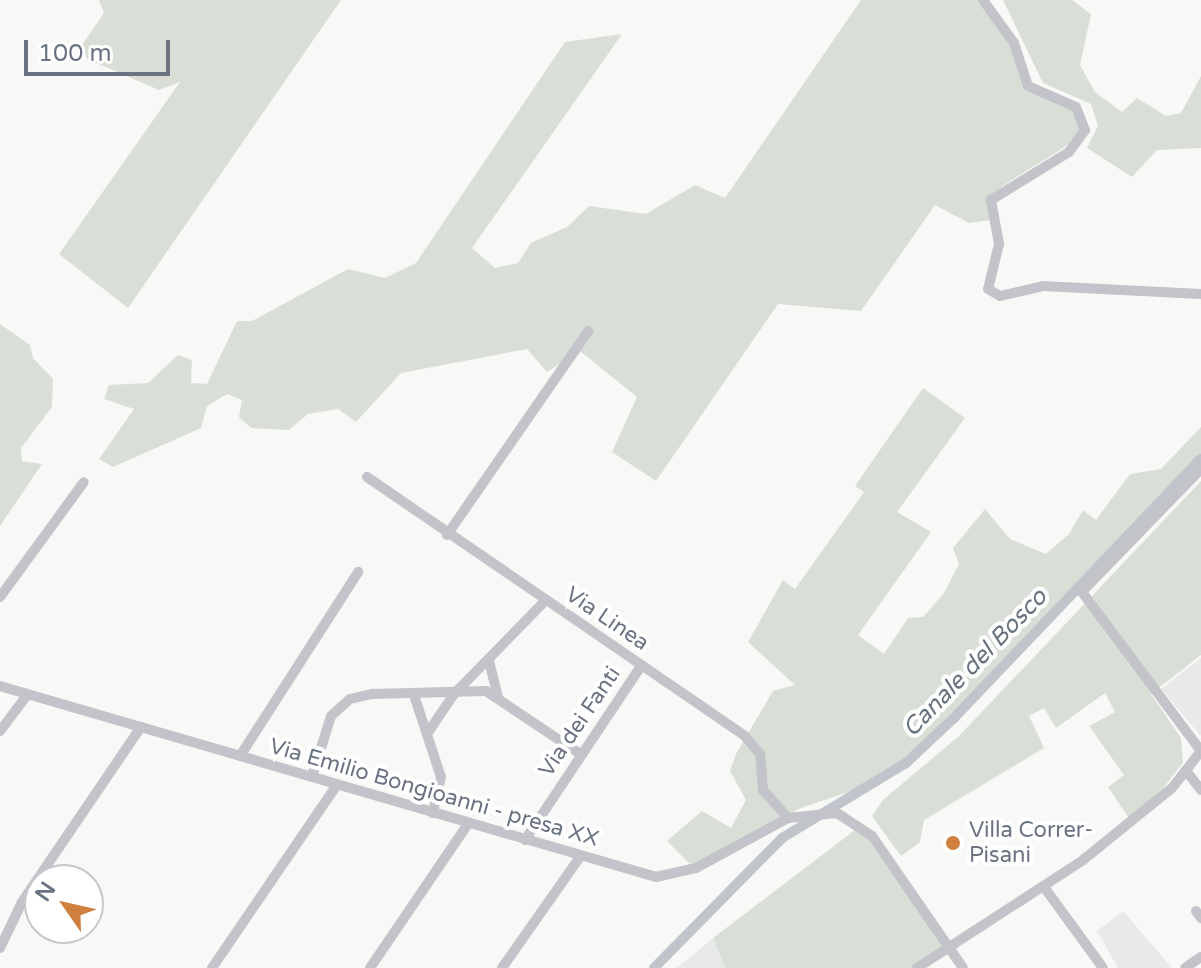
<!DOCTYPE html>
<style>
body{margin:0}
#map{position:relative;width:1201px;height:968px;overflow:hidden;background:#f8f8f6;font-family:"Varela Round",sans-serif}
div>[style]{position:absolute}
.built>*{inset:0;background:#e8e9e9}
.green>*{inset:0;background:#d9ded7}
.canal>*{height:10px;margin:-5px;padding:0 5px;transform-origin:5px;border-radius:5px;background:#bfc5cb}
.minor>*{height:10px;margin:-5px;padding:0 5px;transform-origin:5px;border-radius:5px;background:#c2c4c9}
.dots>*{width:22px;height:22px;translate:-50% -50%;box-sizing:border-box;border:4px solid #fff;border-radius:50%}
span{translate:-50% -50%;white-space:nowrap;text-align:center;line-height:1.15;-webkit-text-stroke:8px #fff;paint-order:stroke}
.street-label{font-size:22px;color:#6b7383}
.poi-label{font-size:22px;color:#6b7383}
.left{translate:0 -50%;text-align:left}
.water-label{font-size:24px;color:#67737f;font-style:italic}
.north{position:absolute;left:24px;top:864px;width:80px;height:80px;box-sizing:border-box;background:#fff;border:2px solid #c4c7cd;border-radius:50%;rotate:304deg;font-size:22px;font-weight:700;line-height:32px;text-align:center;color:#6b7383}
.north::after{content:'';display:block;margin:auto;width:28px;height:36px;background:#d0803e;clip-path:polygon(50% 0,100% 100%,50% 72%,0 100%)}
.scale{position:absolute;left:24px;top:40px;width:146px;height:36px;box-sizing:border-box;border:4px solid #6b7383;border-top:0;padding-left:10px;font-size:24px;line-height:28px;white-space:nowrap;color:#6b7383;-webkit-text-stroke:6px #fff;paint-order:stroke}
</style>
<div id="map">
<div class="built">
<div style="clip-path:polygon(1201px 658px,1201px 736px,1161px 689px)"></div>
<div style="clip-path:polygon(1123px 911px,1172px 968px,1118px 968px,1097px 931px)"></div>
<div style="clip-path:polygon(713px 938px,725px 968px,675px 968px,686px 961px)"></div>
</div>
<div class="green">
<div style="clip-path:polygon(99px 0,341px 0,128px 308px,59px 254px,180px 82px,159px 90px,87px 59px,82px 45px,104px 13px)"></div>
<div style="clip-path:polygon(861px 0,978px 0,997px 17px,1031px 92px,1074px 109px,1084px 125px,1068px 145px,1001px 187px,991px 220px,969px 223px,935px 205px,861px 311px,778px 304px,656px 481px,612px 452px,637px 397px,580px 351px,547px 372px,527px 349px,401px 373px,356px 422px,338px 409px,308px 414px,289px 430px,251px 428px,239px 417px,242px 400px,227px 394px,207px 406px,201px 428px,113px 467px,99px 459px,134px 409px,104px 399px,109px 385px,148px 383px,178px 355px,192px 360px,191px 383px,207px 384px,237px 321px,252px 321px,348px 269px,385px 278px,416px 263px,565px 42px,622px 34px,472px 248px,495px 268px,518px 263px,531px 243px,567px 227px,589px 206px,646px 214px,695px 185px,725px 198px)"></div>
<div style="clip-path:polygon(1003px 0,1072px 0,1091px 14px,1080px 65px,1095px 92px,1122px 112px,1137px 98px,1166px 116px,1181px 113px,1201px 76px,1201px 148px,1157px 150px,1132px 177px,1087px 148px,1098px 126px,1091px 104px,1043px 83px)"></div>
<div style="clip-path:polygon(0 324px,30px 345px,33px 358px,53px 379px,52px 407px,21px 448px,22px 461px,42px 464px,0 526px)"></div>
<div style="clip-path:polygon(923px 388px,965px 418px,897px 512px,931px 532px,858px 635px,884px 654px,908px 618px,923px 617px,944px 593px,959px 564px,953px 548px,985px 509px,1010px 539px,1046px 554px,1069px 534px,1083px 510px,1096px 520px,1130px 474px,1161px 469px,1201px 427px,1201px 462px,917px 756px,881px 781px,801px 808px,691px 865px,667px 841px,702px 811px,731px 828px,746px 800px,730px 771px,736px 754px,773px 691px,795px 685px,748px 642px,783px 580px,795px 589px,864px 492px,855px 486px)"></div>
<div style="clip-path:polygon(1201px 481px,1201px 655px,1151px 694px,1181px 738px,1183px 763px,1163px 788px,1129px 818px,1108px 787px,1124px 775px,1089px 726px,1115px 712px,1105px 693px,1056px 728px,1044px 708px,1029px 716px,1044px 748px,924px 820px,920px 842px,901px 856px,872px 816px,883px 800px,959px 736px)"></div>
<div style="clip-path:polygon(859px 827px,945px 948px,915px 968px,725px 968px,713px 938px)"></div>
</div>
<div class="canal">
<div style="left:654px;top:968px;width:182px;rotate:-45.4deg"></div>
<div style="left:782px;top:838px;width:145px;rotate:-31.2deg"></div>
<div style="left:906px;top:763px;width:66px;rotate:-43.2deg"></div>
<div style="left:954px;top:718px;width:358px;rotate:-46.4deg"></div>
</div>
<div class="minor">
<div style="left:983px;top:0;width:53px;rotate:54.2deg"></div>
<div style="left:1014px;top:43px;width:45px;rotate:72deg"></div>
<div style="left:1028px;top:86px;width:52px;rotate:23.6deg"></div>
<div style="left:1076px;top:107px;width:25px;rotate:69deg"></div>
<div style="left:1085px;top:130px;width:27px;rotate:126deg"></div>
<div style="left:1069px;top:152px;width:92px;rotate:148.4deg"></div>
<div style="left:991px;top:200px;width:45px;rotate:79.7deg"></div>
<div style="left:999px;top:244px;width:46px;rotate:103.7deg"></div>
<div style="left:988px;top:289px;width:14px;rotate:30deg"></div>
<div style="left:1000px;top:296px;width:44px;rotate:-13.1deg"></div>
<div style="left:1043px;top:286px;width:158px;rotate:2.9deg"></div>
<div style="left:1201px;top:469px;width:171px;rotate:134.1deg"></div>
<div style="left:1082px;top:592px;width:199px;rotate:53.2deg"></div>
<div style="left:367px;top:477px;width:458px;rotate:34.4deg"></div>
<div style="left:745px;top:736px;width:23px;rotate:50deg"></div>
<div style="left:760px;top:754px;width:36px;rotate:85deg"></div>
<div style="left:763px;top:790px;width:38px;rotate:48deg"></div>
<div style="left:447px;top:535px;width:248px;rotate:-55.3deg"></div>
<div style="left:0;top:597px;width:142px;rotate:-53.9deg"></div>
<div style="left:489px;top:661px;width:37px;rotate:76deg"></div>
<div style="left:0;top:686px;width:683px;rotate:16.23deg"></div>
<div style="left:656px;top:877px;width:41px;rotate:-12.7deg"></div>
<div style="left:696px;top:868px;width:105px;rotate:-28.5deg"></div>
<div style="left:788px;top:818px;width:49px;rotate:-5.8deg"></div>
<div style="left:837px;top:813px;width:42px;rotate:33.3deg"></div>
<div style="left:872px;top:836px;width:160px;rotate:55.4deg"></div>
<div style="left:414px;top:695px;width:86px;rotate:71.8deg"></div>
<div style="left:441px;top:777px;width:37px;rotate:103deg"></div>
<div style="left:0;top:731px;width:46px;rotate:-52.9deg"></div>
<div style="left:429px;top:731px;width:45px;rotate:-56deg"></div>
<div style="left:454px;top:694px;width:130px;rotate:-45.6deg"></div>
<div style="left:240px;top:756px;width:219px;rotate:-57.3deg"></div>
<div style="left:1187px;top:772px;width:23px;rotate:52deg"></div>
<div style="left:312px;top:777px;width:64px;rotate:-72.7deg"></div>
<div style="left:331px;top:716px;width:25px;rotate:-42deg"></div>
<div style="left:350px;top:699px;width:23px;rotate:-13deg"></div>
<div style="left:372px;top:694px;width:114px;rotate:-1.5deg"></div>
<div style="left:486px;top:691px;width:115px;rotate:33.7deg"></div>
<div style="left:525px;top:840px;width:209px;rotate:-56.3deg"></div>
<div style="left:1044px;top:887px;width:100px;rotate:53.9deg"></div>
<div style="left:1196px;top:911px;width:9px;rotate:54deg"></div>
<div style="left:0;top:948px;width:51px;rotate:-64.4deg"></div>
<div style="left:22px;top:902px;width:212px;rotate:-55.8deg"></div>
<div style="left:212px;top:968px;width:222px;rotate:-55.7deg"></div>
<div style="left:370px;top:968px;width:174px;rotate:-55.8deg"></div>
<div style="left:502px;top:968px;width:136px;rotate:-54.9deg"></div>
<div style="left:917px;top:968px;width:198px;rotate:-33deg"></div>
<div style="left:1083px;top:860px;width:114px;rotate:-39deg"></div>
<div style="left:1172px;top:788px;width:47px;rotate:-51.9deg"></div>
<div style="left:1185px;top:968px;width:19px;rotate:-35deg"></div>
</div>
<div class="dots">
<div style="left:953px;top:843px;background:#d0803e"></div>
</div>
<div class="street-label">
<span style="left:607px;top:619px;rotate:34deg">Via Linea</span>
<span style="left:580px;top:722px;rotate:-56deg">Via dei Fanti</span>
<span style="left:434px;top:793px;rotate:16deg">Via Emilio Bongioanni - presa XX</span>
</div>
<div class="poi-label">
<span class="left" style="left:969px;top:843px">Villa Correr-<br>Pisani</span>
</div>
<div class="water-label">
<span style="left:975px;top:663px;rotate:-46deg">Canale del Bosco</span>
</div>
<div class="north">N</div>
<div class="scale">100 m</div>
</div>
